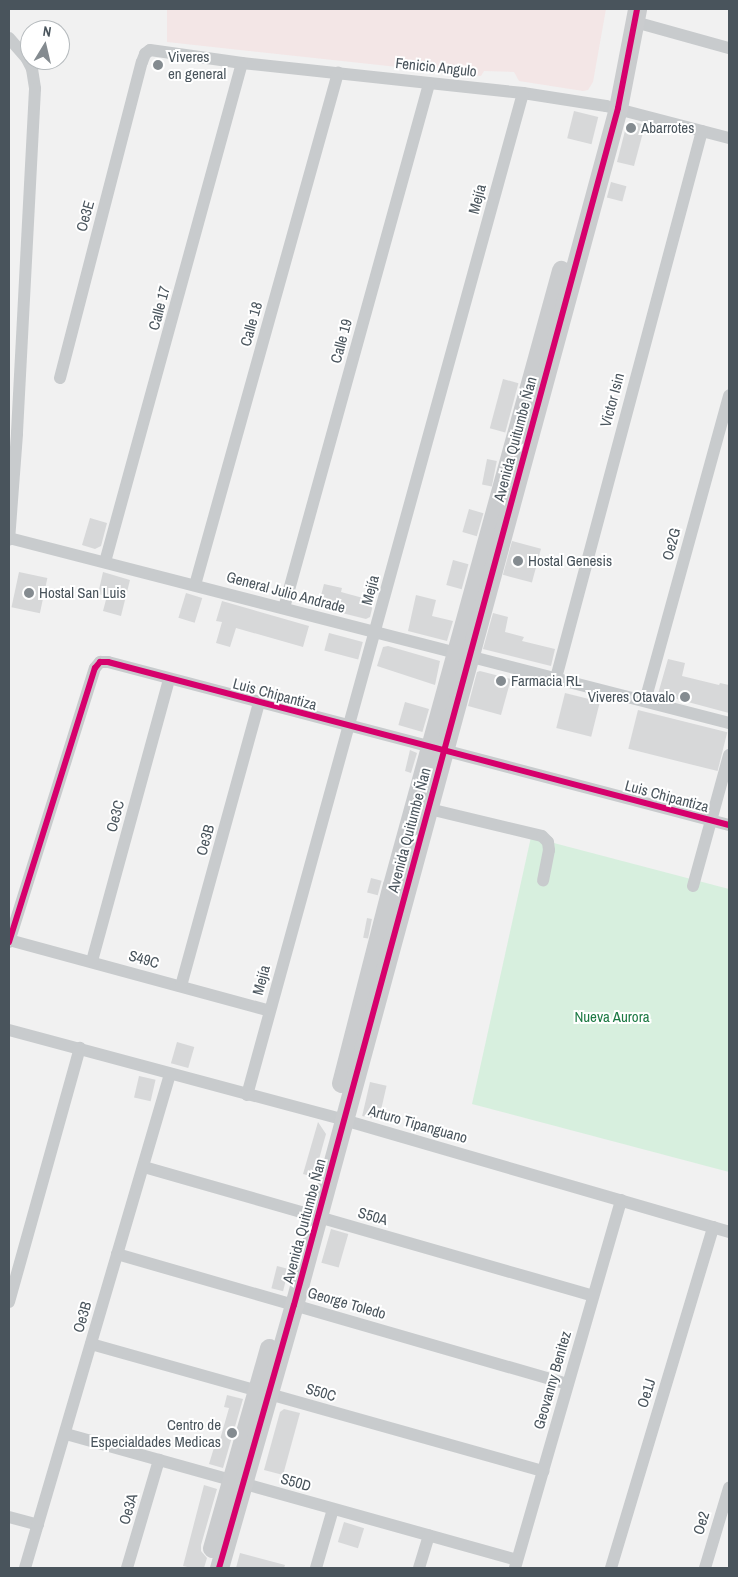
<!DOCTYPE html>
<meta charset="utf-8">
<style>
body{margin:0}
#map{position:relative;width:738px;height:1577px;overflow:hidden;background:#f1f1f1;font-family:"Archivo Narrow",sans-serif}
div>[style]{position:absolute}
.medical>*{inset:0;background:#f3e6e6}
.green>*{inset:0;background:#d7efde}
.building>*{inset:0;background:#d7d8d9;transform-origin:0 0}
.street>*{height:12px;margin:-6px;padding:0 6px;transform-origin:6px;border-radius:6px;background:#c8cbcd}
.secondary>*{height:19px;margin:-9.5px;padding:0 9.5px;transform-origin:9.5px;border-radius:9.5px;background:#caccce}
.cycleway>*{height:6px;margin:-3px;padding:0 3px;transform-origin:3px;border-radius:3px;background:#d6006c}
.dots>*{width:14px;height:14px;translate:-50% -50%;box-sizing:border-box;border:2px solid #fff;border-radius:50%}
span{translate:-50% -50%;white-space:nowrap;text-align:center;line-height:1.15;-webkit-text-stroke:4px #fff;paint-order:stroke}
.poi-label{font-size:15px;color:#49545c}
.left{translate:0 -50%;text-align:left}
.right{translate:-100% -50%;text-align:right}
.street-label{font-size:15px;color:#49545c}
.park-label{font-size:15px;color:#1d7a44}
.frame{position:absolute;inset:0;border:10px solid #49545c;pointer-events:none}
.north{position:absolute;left:20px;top:20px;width:50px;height:50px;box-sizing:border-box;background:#fff;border:1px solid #b6bbbe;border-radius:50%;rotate:9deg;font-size:14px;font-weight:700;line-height:20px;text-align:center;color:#49545c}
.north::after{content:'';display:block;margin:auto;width:18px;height:22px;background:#848b90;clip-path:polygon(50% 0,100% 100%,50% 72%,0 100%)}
</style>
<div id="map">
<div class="medical">
<div style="clip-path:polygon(167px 9px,606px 9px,593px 82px,588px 90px,583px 91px,519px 81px,514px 72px,484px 71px,481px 76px,167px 42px)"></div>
</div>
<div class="green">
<div style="clip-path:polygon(531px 837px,729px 889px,729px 1172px,472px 1104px)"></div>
</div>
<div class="building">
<div style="left:574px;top:111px;width:25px;height:28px;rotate:14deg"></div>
<div style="clip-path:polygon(631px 121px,645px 125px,634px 166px,617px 162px,627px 123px)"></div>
<div style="left:611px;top:182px;width:16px;height:16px;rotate:15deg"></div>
<div style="left:503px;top:379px;width:16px;height:51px;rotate:15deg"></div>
<div style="left:487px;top:459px;width:10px;height:26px;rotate:11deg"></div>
<div style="left:469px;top:509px;width:15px;height:24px;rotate:16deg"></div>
<div style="clip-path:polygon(90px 518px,107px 523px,101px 546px,95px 549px,82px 545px)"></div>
<div style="left:512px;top:541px;width:30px;height:35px;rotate:15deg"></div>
<div style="left:453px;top:560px;width:16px;height:26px;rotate:15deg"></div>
<div style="left:19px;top:572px;width:29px;height:36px;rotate:12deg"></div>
<div style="clip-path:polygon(103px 572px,130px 580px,121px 616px,103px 611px,107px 596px,98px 594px)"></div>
<div style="clip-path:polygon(324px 584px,342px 588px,341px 592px,374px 601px,370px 617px,366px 619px,318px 607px)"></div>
<div style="left:186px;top:593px;width:17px;height:26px;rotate:17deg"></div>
<div style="clip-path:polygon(416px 595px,436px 600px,432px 616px,453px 621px,447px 641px,408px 631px)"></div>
<div style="clip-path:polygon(222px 601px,309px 626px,303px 647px,236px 628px,230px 647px,216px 643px,222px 622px,216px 621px)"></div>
<div style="clip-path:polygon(493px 613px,508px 617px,505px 632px,524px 637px,522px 641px,555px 649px,551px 666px,483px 649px)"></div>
<div style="left:329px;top:633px;width:35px;height:18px;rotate:15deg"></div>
<div style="clip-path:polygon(388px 646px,440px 661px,435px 685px,377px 666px,383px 647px)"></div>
<div style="clip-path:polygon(668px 659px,685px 663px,682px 676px,719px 685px,720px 683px,729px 685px,729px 713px,658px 694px)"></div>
<div style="clip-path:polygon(480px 671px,511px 679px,501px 715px,468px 706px,477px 672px)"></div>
<div style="left:565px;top:693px;width:36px;height:36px;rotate:14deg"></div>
<div style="left:405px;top:702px;width:25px;height:24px;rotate:16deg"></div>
<div style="left:638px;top:710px;width:92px;height:40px;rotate:14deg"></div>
<div style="clip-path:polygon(410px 750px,417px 753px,411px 773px,405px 771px)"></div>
<div style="left:371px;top:878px;width:11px;height:15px;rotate:15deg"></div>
<div style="left:367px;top:918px;width:5px;height:20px;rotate:11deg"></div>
<div style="left:177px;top:1042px;width:18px;height:22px;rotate:16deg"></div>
<div style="left:139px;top:1076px;width:17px;height:22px;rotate:13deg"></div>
<div style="left:370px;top:1082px;width:17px;height:35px;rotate:13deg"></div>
<div style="clip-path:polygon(318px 1122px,326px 1134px,314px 1177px,303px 1174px)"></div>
<div style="left:331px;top:1229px;width:18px;height:35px;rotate:16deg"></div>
<div style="left:277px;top:1266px;width:12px;height:23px;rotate:14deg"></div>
<div style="clip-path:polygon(227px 1395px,243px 1399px,223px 1468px,209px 1464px,216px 1441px,219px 1443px,229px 1408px,224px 1407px)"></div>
<div style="clip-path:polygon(284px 1409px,300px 1413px,283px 1475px,264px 1470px,280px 1412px)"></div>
<div style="clip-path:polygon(204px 1485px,217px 1489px,201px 1545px,201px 1551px,207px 1558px,204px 1568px,192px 1568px,183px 1566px)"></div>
<div style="left:344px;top:1522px;width:21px;height:21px;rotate:17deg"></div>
<div style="clip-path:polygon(240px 1553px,285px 1565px,284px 1568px,236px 1568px)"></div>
</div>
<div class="street">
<div style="left:635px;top:22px;width:98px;rotate:15.5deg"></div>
<div style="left:9px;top:38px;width:28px;rotate:49deg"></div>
<div style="left:27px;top:59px;width:11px;rotate:63deg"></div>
<div style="left:32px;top:69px;width:20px;rotate:81deg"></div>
<div style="left:35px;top:89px;width:345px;rotate:93deg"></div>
<div style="left:17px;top:434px;width:106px;rotate:94.3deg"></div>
<div style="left:60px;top:378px;width:326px;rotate:-75.5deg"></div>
<div style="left:142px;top:62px;width:9px;rotate:-69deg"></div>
<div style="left:145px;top:54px;width:6px;rotate:-39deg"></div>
<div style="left:150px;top:50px;width:93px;rotate:8deg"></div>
<div style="left:242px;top:63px;width:283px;rotate:6.1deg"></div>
<div style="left:523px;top:93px;width:84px;rotate:8.9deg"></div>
<div style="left:606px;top:106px;width:127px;rotate:14.6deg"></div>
<div style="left:9px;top:538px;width:743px;rotate:14.41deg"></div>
<div style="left:105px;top:562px;width:517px;rotate:-74.65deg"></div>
<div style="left:195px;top:585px;width:532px;rotate:-74.4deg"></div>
<div style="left:284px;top:608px;width:544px;rotate:-74.53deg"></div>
<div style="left:556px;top:678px;width:566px;rotate:-75.06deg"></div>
<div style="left:645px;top:701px;width:317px;rotate:-74.6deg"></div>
<div style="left:421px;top:807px;width:124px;rotate:13.5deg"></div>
<div style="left:542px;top:836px;width:8px;rotate:45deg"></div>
<div style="left:548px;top:842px;width:8px;rotate:83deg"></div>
<div style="left:549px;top:850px;width:31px;rotate:101deg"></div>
<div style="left:693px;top:886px;width:136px;rotate:-74.6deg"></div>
<div style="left:9px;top:940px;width:270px;rotate:15.2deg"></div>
<div style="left:9px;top:942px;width:287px;rotate:-72.6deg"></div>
<div style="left:95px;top:668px;width:8px;rotate:-50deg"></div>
<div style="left:100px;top:662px;width:8px"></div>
<div style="left:108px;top:662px;width:642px;rotate:14.71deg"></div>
<div style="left:92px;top:961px;width:291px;rotate:-74.7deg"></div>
<div style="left:181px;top:986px;width:294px;rotate:-74.6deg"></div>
<div style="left:9px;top:1030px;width:347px;rotate:15deg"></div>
<div style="left:344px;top:1120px;width:401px;rotate:16.2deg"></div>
<div style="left:247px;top:1095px;width:1039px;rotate:-74.6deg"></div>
<div style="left:144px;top:1167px;width:467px;rotate:16deg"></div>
<div style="left:117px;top:1254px;width:469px;rotate:16.1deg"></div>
<div style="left:9px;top:1302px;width:264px;rotate:-74.4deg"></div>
<div style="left:91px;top:1344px;width:470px;rotate:15.7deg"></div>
<div style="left:66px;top:1434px;width:468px;rotate:15.6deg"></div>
<div style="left:9px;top:1517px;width:30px;rotate:15deg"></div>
<div style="left:25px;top:1568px;width:515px;rotate:-73.64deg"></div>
<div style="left:127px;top:1568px;width:113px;rotate:-73.5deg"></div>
<div style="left:316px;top:1568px;width:61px;rotate:-73.9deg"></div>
<div style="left:419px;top:1568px;width:34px;rotate:-73deg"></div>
<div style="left:515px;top:1568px;width:383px;rotate:-73.9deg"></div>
<div style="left:611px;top:1568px;width:356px;rotate:-73.3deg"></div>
<div style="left:705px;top:1568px;width:84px;rotate:-73.3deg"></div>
</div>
<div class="secondary">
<div style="left:341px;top:1083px;width:204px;rotate:-75.6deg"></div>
<div style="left:392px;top:885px;width:638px;rotate:-74.63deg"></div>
<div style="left:212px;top:1548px;width:208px;rotate:-74.1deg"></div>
<div style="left:219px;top:1568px;width:273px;rotate:-74.1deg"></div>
<div style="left:294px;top:1305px;width:1240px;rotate:-74.85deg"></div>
<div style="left:618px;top:108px;width:101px;rotate:-79.1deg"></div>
</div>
<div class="cycleway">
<div style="left:9px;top:942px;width:287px;rotate:-72.6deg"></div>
<div style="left:95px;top:668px;width:8px;rotate:-50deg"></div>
<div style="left:100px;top:662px;width:8px"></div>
<div style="left:108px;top:662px;width:642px;rotate:14.71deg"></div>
<div style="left:219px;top:1568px;width:273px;rotate:-74.1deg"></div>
<div style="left:294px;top:1305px;width:1240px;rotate:-74.85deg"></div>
<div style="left:618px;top:108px;width:101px;rotate:-79.1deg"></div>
</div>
<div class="dots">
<div style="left:158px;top:65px;background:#848b90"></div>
<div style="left:631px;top:128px;background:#848b90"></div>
<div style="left:518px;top:561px;background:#848b90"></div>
<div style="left:29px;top:593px;background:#848b90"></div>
<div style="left:501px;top:681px;background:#848b90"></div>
<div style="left:685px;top:697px;background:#848b90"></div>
<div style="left:232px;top:1433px;background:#848b90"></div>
</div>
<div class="poi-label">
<span class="left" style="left:168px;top:65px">Viveres<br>en general</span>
<span class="left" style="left:641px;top:128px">Abarrotes</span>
<span class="left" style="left:528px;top:561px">Hostal Genesis</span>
<span class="left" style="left:39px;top:593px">Hostal San Luis</span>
<span class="left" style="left:511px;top:681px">Farmacia RL</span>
<span class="right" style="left:675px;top:697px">Viveres Otavalo</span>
<span class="right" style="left:221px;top:1433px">Centro de<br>Especialdades Medicas</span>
</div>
<div class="street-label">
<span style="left:436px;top:67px;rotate:6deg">Fenicio Angulo</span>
<span style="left:477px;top:199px;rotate:-75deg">Mejía</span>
<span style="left:85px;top:216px;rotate:-75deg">Oe3E</span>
<span style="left:159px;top:308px;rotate:-75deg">Calle 17</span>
<span style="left:251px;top:324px;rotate:-74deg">Calle 18</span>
<span style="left:341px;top:341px;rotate:-75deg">Calle 19</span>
<span style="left:612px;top:400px;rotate:-75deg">Victor Isin</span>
<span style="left:515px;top:439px;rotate:-75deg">Avenida Quitumbe Ñan</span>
<span style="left:671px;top:544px;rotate:-75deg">Oe2G</span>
<span style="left:370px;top:590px;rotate:-75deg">Mejía</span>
<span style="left:286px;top:592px;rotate:15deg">General Julio Andrade</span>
<span style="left:275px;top:694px;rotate:15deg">Luis Chipantiza</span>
<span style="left:667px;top:796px;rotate:15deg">Luis Chipantiza</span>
<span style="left:115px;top:816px;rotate:-75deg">Oe3C</span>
<span style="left:409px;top:830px;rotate:-75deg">Avenida Quitumbe Ñan</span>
<span style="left:205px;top:840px;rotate:-75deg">Oe3B</span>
<span style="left:144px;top:959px;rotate:16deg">S49C</span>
<span style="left:261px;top:980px;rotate:-75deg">Mejía</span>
<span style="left:418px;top:1124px;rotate:16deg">Arturo Tipanguano</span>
<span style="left:373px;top:1216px;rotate:16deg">S50A</span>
<span style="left:304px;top:1221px;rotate:-75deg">Avenida Quitumbe Ñan</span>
<span style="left:347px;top:1303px;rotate:16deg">George Toledo</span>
<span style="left:82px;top:1317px;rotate:-74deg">Oe3B</span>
<span style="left:552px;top:1380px;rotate:-74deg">Geovanny Benitez</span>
<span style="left:321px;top:1392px;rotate:16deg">S50C</span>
<span style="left:646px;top:1393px;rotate:-73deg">Oe1J</span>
<span style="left:296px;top:1482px;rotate:16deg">S50D</span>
<span style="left:128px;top:1509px;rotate:-74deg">Oe3A</span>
<span style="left:701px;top:1523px;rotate:-73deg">Oe2</span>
</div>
<div class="park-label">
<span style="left:612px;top:1017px">Nueva Aurora</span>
</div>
<div class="frame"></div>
<div class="north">N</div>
</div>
